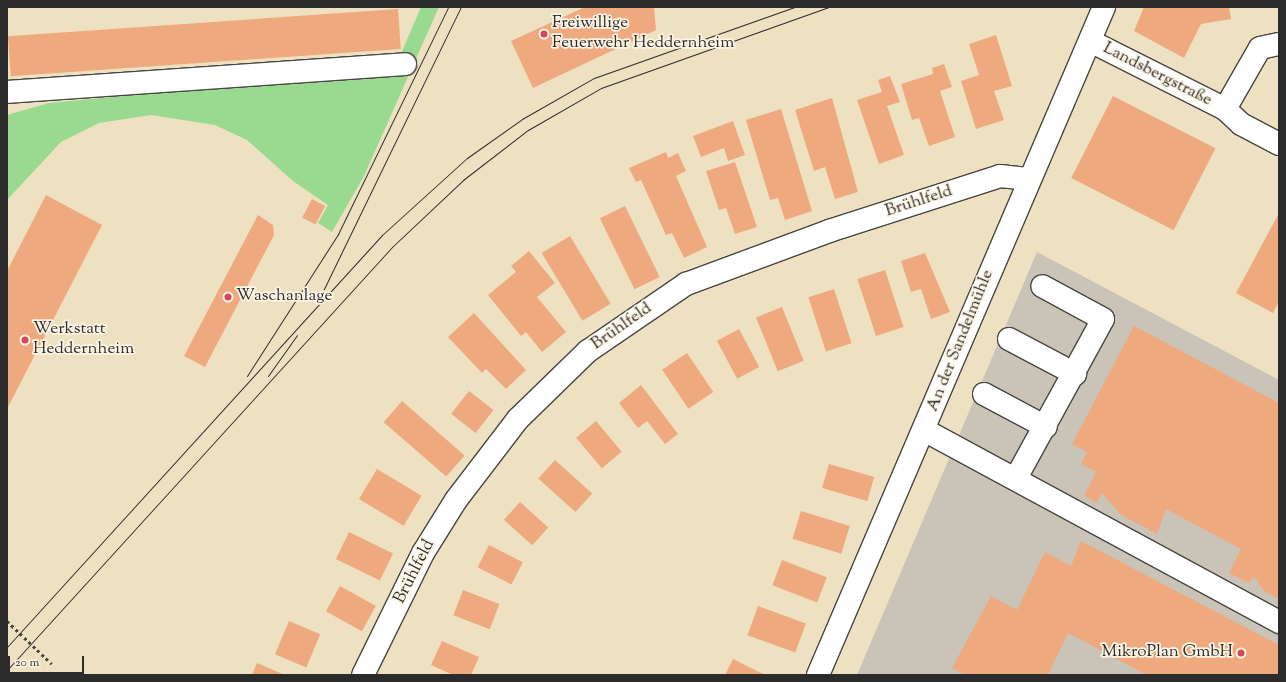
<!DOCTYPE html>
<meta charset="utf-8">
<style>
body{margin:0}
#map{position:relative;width:1286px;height:682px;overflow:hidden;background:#eee1c1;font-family:"Sorts Mill Goudy",serif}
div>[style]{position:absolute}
.industrial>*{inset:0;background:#c9c3b8}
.green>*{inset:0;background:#9ada90}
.building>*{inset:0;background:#efa97f;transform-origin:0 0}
.path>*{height:2.5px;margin-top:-1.25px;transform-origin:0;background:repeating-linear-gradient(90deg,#484642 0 3px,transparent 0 6px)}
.roads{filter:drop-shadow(1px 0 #484642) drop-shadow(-1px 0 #484642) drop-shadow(0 1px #484642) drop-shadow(0 -1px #484642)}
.minor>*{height:22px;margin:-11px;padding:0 11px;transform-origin:11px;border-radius:11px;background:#fff}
.tram>*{height:1px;margin:-0.5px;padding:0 0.5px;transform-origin:0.5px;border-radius:0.5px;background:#2b2b2b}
.dots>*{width:11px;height:11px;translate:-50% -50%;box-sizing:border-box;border:2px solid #fcf5e5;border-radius:50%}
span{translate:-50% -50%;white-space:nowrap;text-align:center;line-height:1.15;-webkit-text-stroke:3.5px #fcf5e5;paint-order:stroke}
.poi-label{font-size:17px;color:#2b2b2b}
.left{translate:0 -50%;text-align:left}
.right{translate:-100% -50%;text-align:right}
.street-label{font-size:17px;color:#2b2b2b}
.frame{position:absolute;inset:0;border:8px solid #2b2b2b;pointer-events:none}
.scale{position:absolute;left:8px;top:656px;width:76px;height:18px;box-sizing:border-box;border:2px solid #2b2b2b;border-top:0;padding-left:5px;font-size:12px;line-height:14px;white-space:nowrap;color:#2b2b2b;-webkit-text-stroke:3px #fcf5e5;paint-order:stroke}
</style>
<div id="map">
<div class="industrial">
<div style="clip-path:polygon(1037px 252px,1279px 380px,1279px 675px,857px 675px)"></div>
</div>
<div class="green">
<div style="clip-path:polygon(421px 7px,439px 7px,364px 176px,332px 232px,318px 223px,328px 205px,293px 181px,247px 140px,215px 125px,151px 115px,99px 123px,61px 142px,7px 200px,7px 115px,49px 103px,394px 70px)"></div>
</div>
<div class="building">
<div style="clip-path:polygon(585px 7px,654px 7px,656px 30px,533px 88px,511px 41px)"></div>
<div style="clip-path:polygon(1144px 7px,1229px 7px,1231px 19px,1201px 24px,1184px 58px,1134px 31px)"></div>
<div style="left:398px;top:9px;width:40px;height:391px;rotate:86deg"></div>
<div style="clip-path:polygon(996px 35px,1012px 86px,994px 91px,1004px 120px,976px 129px,961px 81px,979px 75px,969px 44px)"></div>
<div style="clip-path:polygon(944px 64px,952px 87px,940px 91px,955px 137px,929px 146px,919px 118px,912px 120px,901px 84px,933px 74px,932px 68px)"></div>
<div style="clip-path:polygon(890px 76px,900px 102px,887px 106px,904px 155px,879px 164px,857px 100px,882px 92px,878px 80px)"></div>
<div style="left:1113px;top:96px;width:115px;height:92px;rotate:27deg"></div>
<div style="clip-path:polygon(832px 98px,858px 192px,835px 199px,825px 167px,814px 171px,795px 110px)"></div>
<div style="clip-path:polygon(781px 109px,812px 211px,785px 220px,778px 198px,770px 200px,746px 120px)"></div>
<div style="clip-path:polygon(733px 121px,745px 155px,728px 161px,724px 148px,701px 157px,693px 136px)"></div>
<div style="clip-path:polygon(666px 152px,668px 158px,678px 153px,686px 171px,676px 176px,707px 247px,684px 258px,672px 233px,666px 235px,641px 180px,636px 182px,629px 168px)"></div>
<div style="clip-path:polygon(735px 162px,757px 227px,735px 234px,726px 208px,719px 210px,706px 171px)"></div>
<div style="clip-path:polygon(46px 195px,102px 225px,7px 409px,7px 271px)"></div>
<div style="left:312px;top:199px;width:15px;height:21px;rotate:28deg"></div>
<div style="left:625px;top:206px;width:79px;height:28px;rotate:64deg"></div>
<div style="clip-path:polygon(1279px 213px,1279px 301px,1273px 313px,1236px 293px)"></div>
<div style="clip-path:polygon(258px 215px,273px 225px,274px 235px,205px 367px,184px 356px)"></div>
<div style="left:570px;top:236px;width:79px;height:33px;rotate:59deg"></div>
<div style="clip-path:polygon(529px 251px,555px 283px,537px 297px,566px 332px,542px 352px,526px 332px,521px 336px,488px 295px,516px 272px,511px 266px)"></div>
<div style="clip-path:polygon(925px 253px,950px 312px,931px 319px,921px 289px,911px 292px,901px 261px)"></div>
<div style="left:885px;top:270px;width:60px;height:29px;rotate:72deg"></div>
<div style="left:834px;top:289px;width:57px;height:27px;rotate:72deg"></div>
<div style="left:782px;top:307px;width:58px;height:28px;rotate:68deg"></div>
<div style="clip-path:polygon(474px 313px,526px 370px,506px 389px,486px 369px,482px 373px,448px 337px)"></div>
<div style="clip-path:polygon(1134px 326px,1279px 403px,1279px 599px,1265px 592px,1254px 576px,1249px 583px,1229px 573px,1241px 549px,1166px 509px,1157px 534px,1121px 515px,1102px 493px,1097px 503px,1084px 496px,1096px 472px,1081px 464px,1087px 452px,1072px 444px)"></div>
<div style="left:739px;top:329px;width:43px;height:25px;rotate:62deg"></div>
<div style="left:687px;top:353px;width:47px;height:30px;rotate:56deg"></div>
<div style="clip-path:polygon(641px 385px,678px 434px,665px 444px,647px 421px,638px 428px,619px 403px)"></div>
<div style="left:469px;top:391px;width:31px;height:29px;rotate:38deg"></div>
<div style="left:402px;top:401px;width:83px;height:28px;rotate:41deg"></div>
<div style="left:596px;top:421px;width:40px;height:26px;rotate:50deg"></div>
<div style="left:555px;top:460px;width:50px;height:25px;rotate:42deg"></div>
<div style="left:829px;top:464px;width:47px;height:25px;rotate:16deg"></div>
<div style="left:377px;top:469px;width:52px;height:35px;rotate:31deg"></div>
<div style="left:520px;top:502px;width:38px;height:24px;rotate:42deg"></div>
<div style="left:801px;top:511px;width:51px;height:29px;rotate:17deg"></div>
<div style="left:349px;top:532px;width:49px;height:30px;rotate:26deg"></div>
<div style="clip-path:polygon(1081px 541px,1279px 645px,1279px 675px,1147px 675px,1068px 633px,1048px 675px,965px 675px,952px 668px,991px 596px,1017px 610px,1045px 552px,1071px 566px)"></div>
<div style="left:489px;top:545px;width:38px;height:25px;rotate:27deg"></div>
<div style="left:782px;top:560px;width:48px;height:27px;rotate:21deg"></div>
<div style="left:340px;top:586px;width:41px;height:29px;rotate:29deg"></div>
<div style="left:463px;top:590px;width:39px;height:27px;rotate:21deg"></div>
<div style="left:758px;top:606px;width:51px;height:31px;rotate:20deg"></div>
<div style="left:289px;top:621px;width:34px;height:36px;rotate:23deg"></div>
<div style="clip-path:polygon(442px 641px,479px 657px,471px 675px,453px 675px,431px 665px)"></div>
<div style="clip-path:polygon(733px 659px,765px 675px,725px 675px)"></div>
<div style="clip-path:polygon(257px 663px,285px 675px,252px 675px)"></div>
</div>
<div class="path">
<div style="left:7px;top:621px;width:62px;rotate:43.7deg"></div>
</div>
<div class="roads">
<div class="minor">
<div style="left:1090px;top:41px;width:151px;rotate:26.7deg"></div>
<div style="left:1225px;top:109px;width:22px;rotate:43deg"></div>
<div style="left:1241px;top:124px;width:43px;rotate:27.8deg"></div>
<div style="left:7px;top:92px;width:399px;rotate:-4deg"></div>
<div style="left:1225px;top:109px;width:70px;rotate:-60.2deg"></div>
<div style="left:1260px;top:48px;width:19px;rotate:-12deg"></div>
<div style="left:1009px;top:339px;width:75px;rotate:27.9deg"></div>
<div style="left:984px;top:394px;width:70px;rotate:28deg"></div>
<div style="left:924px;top:430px;width:404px;rotate:28.4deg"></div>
<div style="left:1016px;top:478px;width:181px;rotate:-61.3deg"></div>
<div style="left:1103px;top:319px;width:69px;rotate:-151.6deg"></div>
<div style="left:363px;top:675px;width:136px;rotate:-63.8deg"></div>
<div style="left:423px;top:553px;width:62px;rotate:-58.1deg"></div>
<div style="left:456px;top:500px;width:102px;rotate:-52.6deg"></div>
<div style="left:518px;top:419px;width:98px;rotate:-44.2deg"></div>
<div style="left:588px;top:351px;width:119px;rotate:-34.4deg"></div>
<div style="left:686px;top:284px;width:153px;rotate:-20.3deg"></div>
<div style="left:829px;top:231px;width:180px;rotate:-17.8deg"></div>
<div style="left:1000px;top:176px;width:30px;rotate:6deg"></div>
<div style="left:818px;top:675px;width:727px;rotate:-66.82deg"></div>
</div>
</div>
<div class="tram">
<div style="left:320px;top:297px;width:322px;rotate:-64.1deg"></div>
<div style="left:247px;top:376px;width:169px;rotate:-57.3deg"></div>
<div style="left:338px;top:234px;width:252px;rotate:-64.1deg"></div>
<div style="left:268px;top:376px;width:50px;rotate:-54.7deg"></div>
<div style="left:7px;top:647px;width:557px;rotate:-47.69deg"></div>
<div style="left:382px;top:235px;width:115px;rotate:-42.2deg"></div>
<div style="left:467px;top:158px;width:67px;rotate:-35.3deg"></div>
<div style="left:522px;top:119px;width:83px;rotate:-29.7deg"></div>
<div style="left:594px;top:78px;width:212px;rotate:-19.5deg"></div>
<div style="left:7px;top:670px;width:572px;rotate:-47.69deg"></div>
<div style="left:392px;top:247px;width:98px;rotate:-43.3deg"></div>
<div style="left:463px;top:180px;width:82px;rotate:-37.6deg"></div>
<div style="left:528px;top:130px;width:84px;rotate:-29.9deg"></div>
<div style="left:601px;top:88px;width:241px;rotate:-19.6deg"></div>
</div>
<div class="dots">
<div style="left:544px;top:34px;background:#d1495b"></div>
<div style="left:228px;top:297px;background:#d1495b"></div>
<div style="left:25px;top:340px;background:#d1495b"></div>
<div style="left:1241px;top:653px;background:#d1495b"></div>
</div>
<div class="poi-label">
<span class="left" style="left:552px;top:34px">Freiwillige<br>Feuerwehr Heddernheim</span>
<span class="left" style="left:236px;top:297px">Waschanlage</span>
<span class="left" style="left:33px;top:340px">Werkstatt<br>Heddernheim</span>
<span class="right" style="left:1233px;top:653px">MikroPlan GmbH</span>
</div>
<div class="street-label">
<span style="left:1157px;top:75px;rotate:27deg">Landsbergstraße</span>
<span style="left:919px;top:202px;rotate:-18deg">Brühlfeld</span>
<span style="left:622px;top:327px;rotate:-35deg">Brühlfeld</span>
<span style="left:961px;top:341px;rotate:-68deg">An der Sandelmühle</span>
<span style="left:415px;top:572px;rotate:-63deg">Brühlfeld</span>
</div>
<div class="frame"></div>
<div class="scale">20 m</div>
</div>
